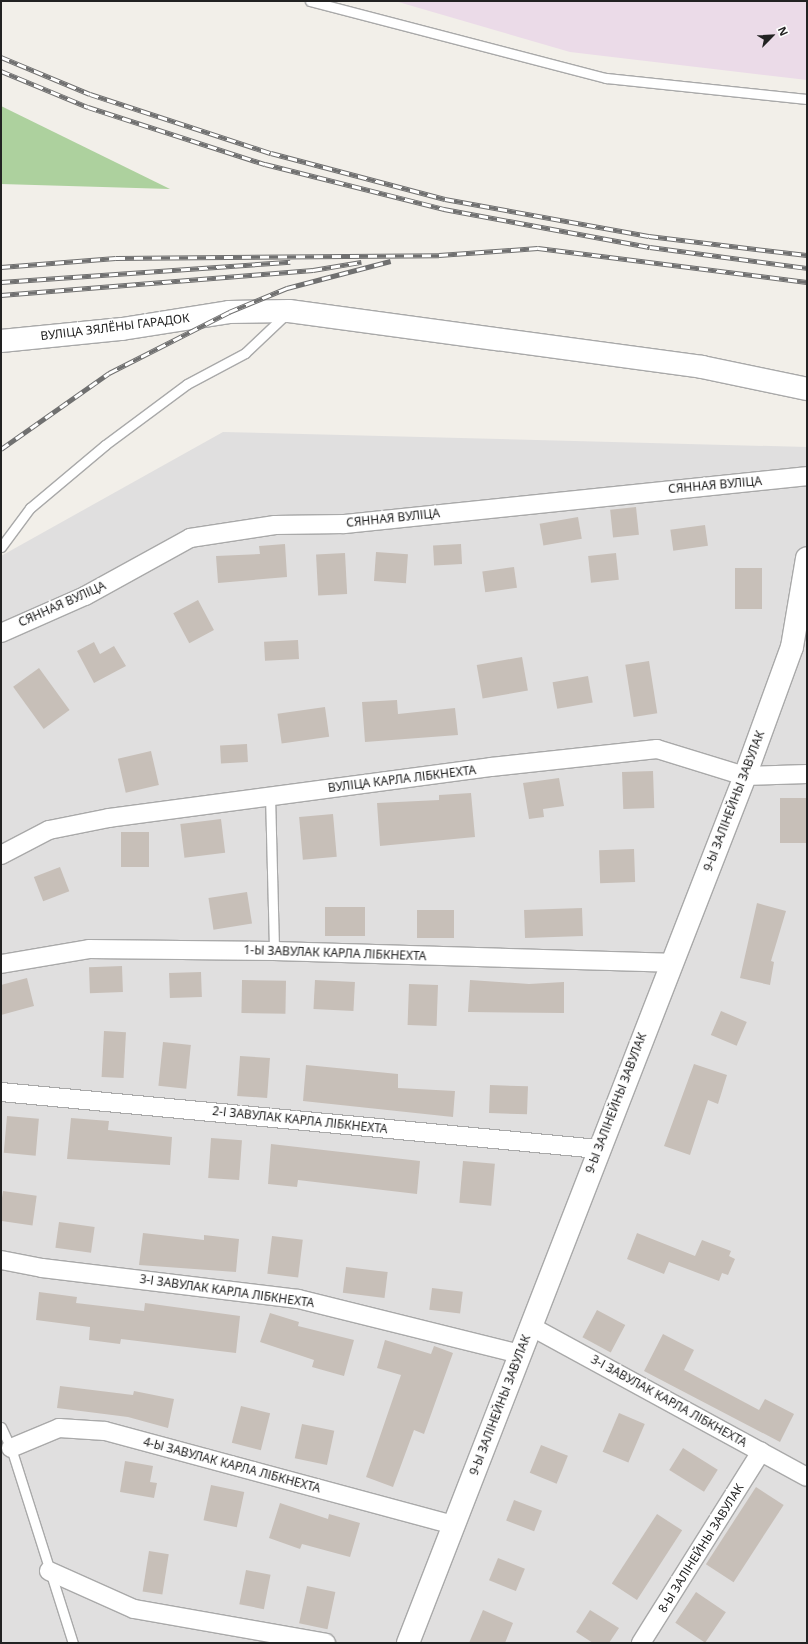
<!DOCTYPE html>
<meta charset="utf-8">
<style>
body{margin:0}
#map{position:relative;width:808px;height:1644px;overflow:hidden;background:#f2efe9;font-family:"Noto Sans",sans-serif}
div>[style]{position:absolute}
.residential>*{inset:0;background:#e0dfdf}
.industrial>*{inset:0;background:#ebdbe8}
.forest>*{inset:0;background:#add19e}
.building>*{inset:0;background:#c7bfb8;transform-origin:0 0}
.roads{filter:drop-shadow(1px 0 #a9a9a9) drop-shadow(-1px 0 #a9a9a9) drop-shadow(0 1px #a9a9a9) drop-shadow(0 -1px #a9a9a9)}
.service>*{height:9px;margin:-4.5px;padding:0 4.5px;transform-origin:4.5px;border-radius:4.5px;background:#fff}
.minor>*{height:18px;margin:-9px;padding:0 9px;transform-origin:9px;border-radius:9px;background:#fff}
.tertiary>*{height:22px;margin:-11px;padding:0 11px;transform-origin:11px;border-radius:11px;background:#fff}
.rail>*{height:4.5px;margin-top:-2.25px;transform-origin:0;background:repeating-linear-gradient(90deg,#fff 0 9px,#707070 0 18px);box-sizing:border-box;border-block:1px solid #707070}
span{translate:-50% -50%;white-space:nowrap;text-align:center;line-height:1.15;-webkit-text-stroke:4px #fff;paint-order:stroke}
.street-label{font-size:12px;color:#222}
.frame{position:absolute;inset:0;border:2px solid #222;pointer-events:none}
.north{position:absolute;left:752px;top:16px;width:40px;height:40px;-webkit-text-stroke:3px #fff;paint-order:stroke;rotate:66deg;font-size:11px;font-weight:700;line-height:16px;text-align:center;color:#222}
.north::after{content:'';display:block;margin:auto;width:14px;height:18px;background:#222;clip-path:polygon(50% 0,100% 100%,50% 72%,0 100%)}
</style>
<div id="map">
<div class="residential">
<div style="clip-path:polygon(223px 432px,807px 447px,807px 1643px,1px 1643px,1px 556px)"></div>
</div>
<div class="industrial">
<div style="clip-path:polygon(395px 1px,807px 1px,807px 80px,570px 52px)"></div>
</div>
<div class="forest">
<div style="clip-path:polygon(1px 106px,170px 189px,1px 184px)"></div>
</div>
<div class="building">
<div style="left:636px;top:507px;width:28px;height:26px;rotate:84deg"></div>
<div style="left:578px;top:517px;width:22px;height:39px;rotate:80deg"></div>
<div style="left:705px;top:525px;width:21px;height:35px;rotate:82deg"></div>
<div style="clip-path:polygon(285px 544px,287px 577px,218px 583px,216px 556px,260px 554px,259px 546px)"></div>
<div style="left:461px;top:544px;width:20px;height:28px;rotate:87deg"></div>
<div style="left:376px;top:552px;width:32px;height:29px;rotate:4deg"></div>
<div style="left:345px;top:553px;width:41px;height:29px;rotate:87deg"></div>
<div style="left:616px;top:553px;width:27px;height:28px;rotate:84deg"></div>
<div style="left:514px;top:567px;width:21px;height:32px;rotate:82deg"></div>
<div style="left:735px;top:568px;width:27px;height:41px"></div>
<div style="left:198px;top:600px;width:34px;height:28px;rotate:62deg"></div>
<div style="left:298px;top:640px;width:19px;height:34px;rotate:87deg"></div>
<div style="clip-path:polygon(94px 642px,100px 654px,114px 646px,126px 666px,94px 683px,77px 651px)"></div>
<div style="left:522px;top:657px;width:34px;height:46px;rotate:80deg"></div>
<div style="left:649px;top:661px;width:53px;height:24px;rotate:81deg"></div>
<div style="left:39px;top:668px;width:52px;height:32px;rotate:54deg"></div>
<div style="left:588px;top:676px;width:27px;height:36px;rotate:80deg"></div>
<div style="clip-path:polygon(397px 700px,398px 714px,455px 708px,458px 735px,365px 742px,362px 702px)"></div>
<div style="left:325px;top:707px;width:30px;height:48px;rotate:82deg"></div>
<div style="left:247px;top:744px;width:18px;height:27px;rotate:87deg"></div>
<div style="left:151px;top:751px;width:35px;height:34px;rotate:77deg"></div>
<div style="left:653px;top:771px;width:37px;height:31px;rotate:88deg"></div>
<div style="clip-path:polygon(559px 778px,564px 806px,543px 809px,544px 817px,529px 819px,523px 783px)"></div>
<div style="clip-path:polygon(471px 793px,475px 837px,380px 846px,377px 803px,439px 800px,439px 795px)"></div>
<div style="left:807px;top:798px;width:45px;height:27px;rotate:90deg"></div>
<div style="left:333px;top:814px;width:43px;height:34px;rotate:85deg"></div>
<div style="left:221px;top:819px;width:34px;height:41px;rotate:83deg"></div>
<div style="left:149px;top:832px;width:35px;height:28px;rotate:90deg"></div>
<div style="left:634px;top:849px;width:33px;height:35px;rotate:88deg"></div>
<div style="left:60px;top:867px;width:26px;height:28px;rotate:69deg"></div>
<div style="left:247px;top:892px;width:32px;height:39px;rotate:81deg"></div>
<div style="clip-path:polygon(757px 903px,786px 911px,771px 961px,774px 962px,770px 985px,740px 978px)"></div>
<div style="left:325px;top:907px;width:40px;height:29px"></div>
<div style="left:582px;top:908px;width:28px;height:58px;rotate:88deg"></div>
<div style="left:417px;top:910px;width:37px;height:28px"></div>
<div style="left:122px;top:966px;width:26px;height:33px;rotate:88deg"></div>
<div style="left:201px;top:972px;width:25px;height:32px;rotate:88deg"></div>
<div style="clip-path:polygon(27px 978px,34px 1006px,1px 1015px,1px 985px)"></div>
<div style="left:242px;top:980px;width:44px;height:33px;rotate:1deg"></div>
<div style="left:315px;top:980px;width:40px;height:29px;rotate:3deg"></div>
<div style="clip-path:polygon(470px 980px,529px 984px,564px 982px,564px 1013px,468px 1012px)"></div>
<div style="left:409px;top:984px;width:29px;height:41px;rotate:2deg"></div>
<div style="left:721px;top:1011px;width:28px;height:26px;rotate:23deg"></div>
<div style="left:104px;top:1031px;width:22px;height:46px;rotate:3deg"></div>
<div style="left:163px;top:1042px;width:28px;height:44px;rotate:6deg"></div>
<div style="left:240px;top:1056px;width:30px;height:40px;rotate:4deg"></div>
<div style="clip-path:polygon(694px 1064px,727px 1075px,718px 1104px,708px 1100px,690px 1155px,664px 1146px)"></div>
<div style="clip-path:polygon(306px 1065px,398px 1074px,398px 1088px,455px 1091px,453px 1117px,303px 1101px)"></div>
<div style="left:490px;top:1085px;width:38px;height:28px;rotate:2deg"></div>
<div style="left:7px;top:1116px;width:32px;height:37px;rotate:5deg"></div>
<div style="clip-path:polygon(71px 1118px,109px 1121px,108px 1130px,172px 1137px,170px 1165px,67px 1159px)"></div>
<div style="left:211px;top:1138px;width:31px;height:40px;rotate:4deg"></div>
<div style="clip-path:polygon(271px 1144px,420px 1161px,417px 1194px,298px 1180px,297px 1187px,268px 1184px)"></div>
<div style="left:463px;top:1161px;width:32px;height:42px;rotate:5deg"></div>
<div style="left:3px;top:1191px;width:34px;height:30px;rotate:8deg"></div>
<div style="left:59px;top:1222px;width:36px;height:26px;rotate:8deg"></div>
<div style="clip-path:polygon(143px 1233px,204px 1240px,204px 1235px,239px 1239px,236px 1272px,139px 1265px)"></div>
<div style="clip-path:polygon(637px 1233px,695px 1256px,702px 1240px,731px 1251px,729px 1256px,735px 1259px,728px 1275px,722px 1273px,719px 1281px,669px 1262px,664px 1274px,627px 1259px)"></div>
<div style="left:272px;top:1236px;width:31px;height:38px;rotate:7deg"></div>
<div style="left:346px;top:1267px;width:42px;height:26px;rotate:7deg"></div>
<div style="left:432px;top:1288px;width:31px;height:22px;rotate:7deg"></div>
<div style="clip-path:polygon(39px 1292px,77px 1297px,76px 1303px,144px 1311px,145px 1303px,240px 1316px,236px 1353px,121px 1339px,120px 1344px,89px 1340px,90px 1327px,36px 1320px)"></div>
<div style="left:597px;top:1310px;width:32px;height:31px;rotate:28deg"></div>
<div style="clip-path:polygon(270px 1313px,299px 1322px,298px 1326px,354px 1340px,344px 1376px,312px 1367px,314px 1360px,260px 1342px)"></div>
<div style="clip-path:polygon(663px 1334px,694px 1350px,684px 1370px,759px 1410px,765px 1399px,794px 1414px,780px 1442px,644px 1371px)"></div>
<div style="clip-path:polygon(385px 1340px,431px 1354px,434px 1346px,453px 1353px,424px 1434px,414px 1430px,393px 1487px,366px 1477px,401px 1375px,377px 1368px)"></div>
<div style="clip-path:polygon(60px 1386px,133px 1395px,134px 1391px,174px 1399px,168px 1428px,128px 1417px,57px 1408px)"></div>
<div style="left:241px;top:1406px;width:30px;height:38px;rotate:14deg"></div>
<div style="left:619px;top:1413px;width:28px;height:42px;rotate:23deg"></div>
<div style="left:302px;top:1424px;width:33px;height:35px;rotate:12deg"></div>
<div style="left:541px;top:1445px;width:29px;height:30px;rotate:22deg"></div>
<div style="left:683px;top:1448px;width:41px;height:26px;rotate:32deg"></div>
<div style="clip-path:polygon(125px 1461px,153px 1466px,150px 1482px,157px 1483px,154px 1498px,120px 1492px)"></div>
<div style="left:211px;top:1485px;width:34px;height:36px;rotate:12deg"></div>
<div style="left:756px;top:1487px;width:33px;height:92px;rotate:33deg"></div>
<div style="left:514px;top:1500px;width:30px;height:22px;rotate:21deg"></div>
<div style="clip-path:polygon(280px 1503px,328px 1519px,329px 1514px,360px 1523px,350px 1557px,302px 1544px,300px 1549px,269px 1538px)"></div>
<div style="left:657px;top:1514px;width:30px;height:83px;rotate:33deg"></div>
<div style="left:149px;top:1551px;width:20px;height:41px;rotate:9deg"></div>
<div style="left:498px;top:1558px;width:29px;height:24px;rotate:22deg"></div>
<div style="left:246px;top:1570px;width:25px;height:35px;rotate:11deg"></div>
<div style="left:307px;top:1586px;width:29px;height:38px;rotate:12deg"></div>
<div style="left:696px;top:1592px;width:36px;height:37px;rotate:34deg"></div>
<div style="clip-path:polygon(483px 1610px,513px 1623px,505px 1643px,469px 1643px)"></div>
<div style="clip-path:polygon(590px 1610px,619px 1628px,609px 1643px,593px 1643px,576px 1632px)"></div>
</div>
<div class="roads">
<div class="service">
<div style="left:310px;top:1px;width:306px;rotate:14.6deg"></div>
<div style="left:606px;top:78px;width:202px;rotate:6deg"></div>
<div style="left:1px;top:547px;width:49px;rotate:-53.4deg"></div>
<div style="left:30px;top:508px;width:98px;rotate:-40deg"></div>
<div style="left:105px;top:445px;width:102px;rotate:-36.6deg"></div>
<div style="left:187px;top:384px;width:66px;rotate:-28.1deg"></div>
<div style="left:245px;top:353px;width:55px;rotate:-43.5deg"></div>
<div style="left:270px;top:795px;width:156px;rotate:88.5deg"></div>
<div style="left:1px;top:1427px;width:23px;rotate:65deg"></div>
<div style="left:11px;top:1448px;width:205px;rotate:72.4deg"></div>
</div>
<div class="minor">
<div style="left:1px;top:633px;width:92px;rotate:-23.8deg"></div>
<div style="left:85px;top:596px;width:120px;rotate:-28.9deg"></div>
<div style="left:190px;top:538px;width:86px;rotate:-8.7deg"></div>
<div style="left:275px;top:525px;width:69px;rotate:-0.8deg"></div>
<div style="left:344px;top:524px;width:465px;rotate:-5.9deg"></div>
<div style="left:1px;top:855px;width:54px;rotate:-27.5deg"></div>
<div style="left:49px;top:830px;width:61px;rotate:-11.3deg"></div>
<div style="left:109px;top:818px;width:385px;rotate:-7.6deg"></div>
<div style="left:491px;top:767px;width:167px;rotate:-6.2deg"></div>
<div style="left:657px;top:749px;width:92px;rotate:17.1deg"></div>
<div style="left:745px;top:776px;width:62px;rotate:-1.8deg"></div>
<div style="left:1px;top:964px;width:89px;rotate:-9.7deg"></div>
<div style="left:89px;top:949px;width:185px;rotate:0.6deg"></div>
<div style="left:274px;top:951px;width:396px;rotate:1.7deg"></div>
<div style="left:1px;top:1092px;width:600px;rotate:5.45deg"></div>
<div style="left:1px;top:1260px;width:42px;rotate:11deg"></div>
<div style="left:42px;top:1268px;width:258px;rotate:6.9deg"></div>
<div style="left:298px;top:1299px;width:229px;rotate:13.9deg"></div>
<div style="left:530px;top:1326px;width:315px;rotate:28.6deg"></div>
<div style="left:11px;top:1448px;width:52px;rotate:-22.6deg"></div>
<div style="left:59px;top:1428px;width:46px;rotate:3.7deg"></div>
<div style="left:105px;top:1431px;width:361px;rotate:15.1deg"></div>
<div style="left:49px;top:1571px;width:93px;rotate:24.1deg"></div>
<div style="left:134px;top:1609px;width:195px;rotate:10deg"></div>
<div style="left:641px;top:1643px;width:226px;rotate:-57.9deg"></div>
</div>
<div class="tertiary">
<div style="left:1px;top:341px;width:122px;rotate:-5.7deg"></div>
<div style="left:122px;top:329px;width:108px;rotate:-9deg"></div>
<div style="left:229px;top:312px;width:60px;rotate:-1deg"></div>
<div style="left:289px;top:311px;width:417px;rotate:7.7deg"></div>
<div style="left:702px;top:367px;width:107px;rotate:11.8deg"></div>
<div style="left:408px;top:1643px;width:930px;rotate:-68.76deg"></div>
<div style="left:745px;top:776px;width:137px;rotate:-70deg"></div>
<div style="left:792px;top:647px;width:90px;rotate:-80.4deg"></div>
</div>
</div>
<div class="rail">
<div style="left:1px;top:57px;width:96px;rotate:22.6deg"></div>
<div style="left:90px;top:94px;width:190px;rotate:18.1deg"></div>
<div style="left:271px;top:153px;width:180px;rotate:14.8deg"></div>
<div style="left:445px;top:199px;width:207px;rotate:10.3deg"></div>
<div style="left:649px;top:236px;width:159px;rotate:6.9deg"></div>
<div style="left:1px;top:71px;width:94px;rotate:22.5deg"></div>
<div style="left:88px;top:107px;width:186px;rotate:17.9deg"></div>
<div style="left:265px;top:164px;width:185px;rotate:14.1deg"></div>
<div style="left:444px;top:209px;width:209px;rotate:10.5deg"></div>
<div style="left:650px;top:247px;width:158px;rotate:7.6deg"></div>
<div style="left:1px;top:267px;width:115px;rotate:-4.5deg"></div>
<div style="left:116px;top:258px;width:323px;rotate:-0.5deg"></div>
<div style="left:439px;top:255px;width:99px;rotate:-4deg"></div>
<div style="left:538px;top:248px;width:271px;rotate:7.2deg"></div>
<div style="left:1px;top:282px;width:290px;rotate:-4deg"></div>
<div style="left:1px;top:295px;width:313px;rotate:-4.6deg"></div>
<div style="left:313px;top:270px;width:49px;rotate:-9.5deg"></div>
<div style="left:1px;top:449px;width:132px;rotate:-35.1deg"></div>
<div style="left:109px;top:373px;width:135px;rotate:-26.9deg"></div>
<div style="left:229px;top:312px;width:63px;rotate:-22.5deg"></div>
<div style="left:287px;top:288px;width:107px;rotate:-14.6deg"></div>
</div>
<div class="street-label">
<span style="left:115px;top:327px;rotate:-7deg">ВУЛІЦА ЗЯЛЁНЫ ГАРАДОК</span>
<span style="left:715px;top:485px;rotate:-5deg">СЯННАЯ ВУЛІЦА</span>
<span style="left:393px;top:518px;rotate:-6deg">СЯННАЯ ВУЛІЦА</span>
<span style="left:62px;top:604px;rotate:-24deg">СЯННАЯ ВУЛІЦА</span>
<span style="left:402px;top:779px;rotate:-7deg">ВУЛІЦА КАРЛА ЛІБКНЕХТА</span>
<span style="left:734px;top:801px;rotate:-69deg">9-Ы ЗАЛІНЕЙНЫ ЗАВУЛАК</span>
<span style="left:335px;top:953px;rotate:2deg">1-Ы ЗАВУЛАК КАРЛА ЛІБКНЕХТА</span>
<span style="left:616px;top:1103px;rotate:-69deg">9-Ы ЗАЛІНЕЙНЫ ЗАВУЛАК</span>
<span style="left:300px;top:1120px;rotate:6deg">2-І ЗАВУЛАК КАРЛА ЛІБКНЕХТА</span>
<span style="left:227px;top:1291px;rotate:8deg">3-І ЗАВУЛАК КАРЛА ЛІБКНЕХТА</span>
<span style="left:669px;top:1401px;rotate:29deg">3-І ЗАВУЛАК КАРЛА ЛІБКНЕХТА</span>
<span style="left:500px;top:1405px;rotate:-69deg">9-Ы ЗАЛІНЕЙНЫ ЗАВУЛАК</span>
<span style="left:232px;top:1465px;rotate:15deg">4-Ы ЗАВУЛАК КАРЛА ЛІБКНЕХТА</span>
<span style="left:701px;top:1548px;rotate:-58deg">8-Ы ЗАЛІНЕЙНЫ ЗАВУЛАК</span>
</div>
<div class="frame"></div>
<div class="north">N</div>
</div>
